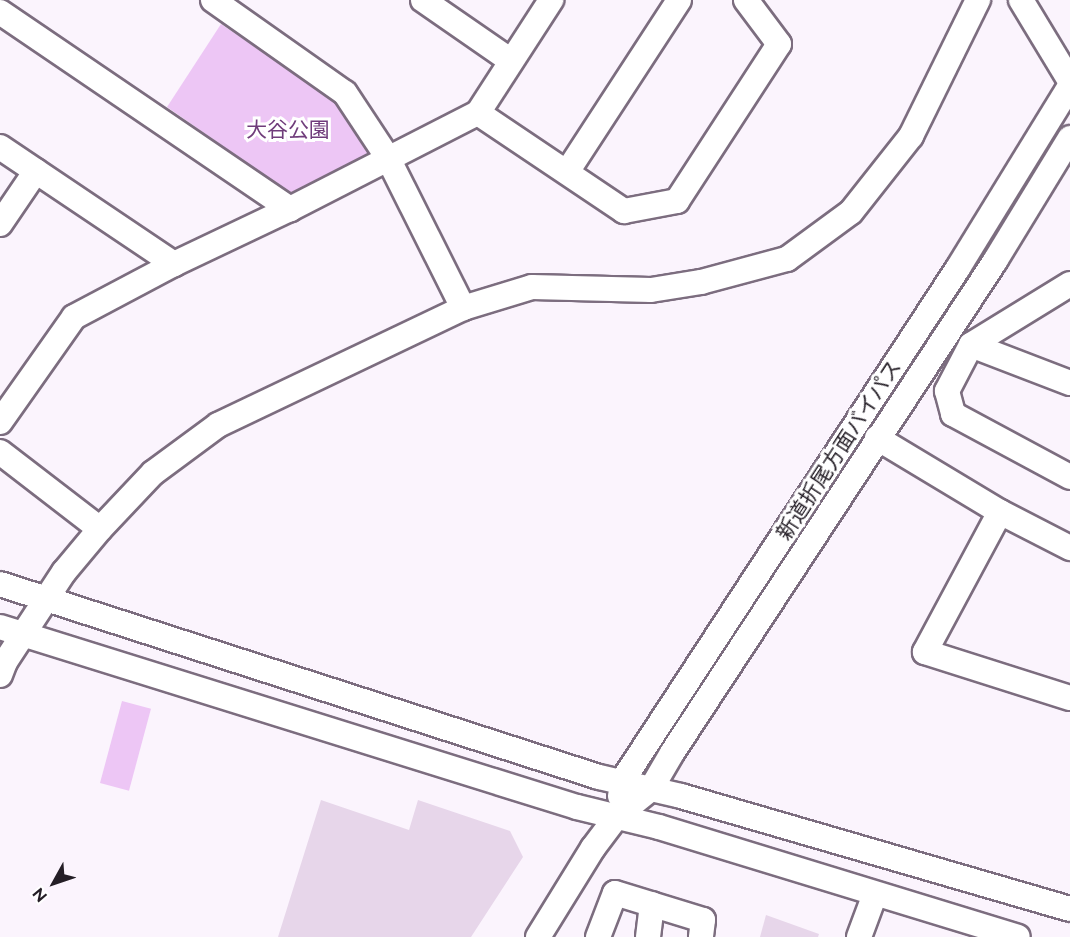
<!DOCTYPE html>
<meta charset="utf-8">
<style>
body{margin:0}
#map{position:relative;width:1070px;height:937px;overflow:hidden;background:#fbf4fd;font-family:Raleway,"Noto Sans JP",sans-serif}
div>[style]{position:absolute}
.green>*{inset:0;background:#edc6f5;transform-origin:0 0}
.building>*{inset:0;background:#e7d6ea}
.roads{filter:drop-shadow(2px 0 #7c6d7f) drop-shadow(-2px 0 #7c6d7f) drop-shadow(0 2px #7c6d7f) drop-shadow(0 -2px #7c6d7f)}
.minor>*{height:24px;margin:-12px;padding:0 12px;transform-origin:12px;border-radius:12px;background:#fff}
span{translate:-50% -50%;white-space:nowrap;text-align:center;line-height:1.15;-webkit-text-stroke:6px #fff;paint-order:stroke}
.park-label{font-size:21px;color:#703c7b}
.street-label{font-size:21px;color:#241e26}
.north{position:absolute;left:24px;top:853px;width:60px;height:60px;-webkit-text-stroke:4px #fff;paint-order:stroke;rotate:230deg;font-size:16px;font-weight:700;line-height:24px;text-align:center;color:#241e26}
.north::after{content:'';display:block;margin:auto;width:21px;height:27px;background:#241e26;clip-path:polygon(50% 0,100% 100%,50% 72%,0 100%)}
</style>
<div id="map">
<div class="green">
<div style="clip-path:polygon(221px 24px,340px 105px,373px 154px,293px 195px,167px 107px)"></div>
<div style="left:122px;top:701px;width:30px;height:85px;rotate:15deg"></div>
</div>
<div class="building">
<div style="clip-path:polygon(321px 800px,409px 830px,418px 800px,510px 831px,523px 857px,471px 937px,278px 937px)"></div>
<div style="clip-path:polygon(766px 915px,819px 934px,818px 937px,760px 937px)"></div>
</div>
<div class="roads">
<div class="minor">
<div style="left:213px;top:0;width:161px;rotate:35.2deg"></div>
<div style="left:345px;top:93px;width:78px;rotate:56.5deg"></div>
<div style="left:388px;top:158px;width:168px;rotate:63.4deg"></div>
<div style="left:423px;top:0;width:107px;rotate:34.7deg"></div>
<div style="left:1021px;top:0;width:95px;rotate:58.8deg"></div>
<div style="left:0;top:12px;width:351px;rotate:34.2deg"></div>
<div style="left:478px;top:113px;width:176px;rotate:33.9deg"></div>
<div style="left:624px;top:211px;width:54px;rotate:-10.7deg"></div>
<div style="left:677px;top:201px;width:187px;rotate:-57deg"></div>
<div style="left:779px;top:44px;width:55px;rotate:-126.9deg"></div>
<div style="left:0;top:147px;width:210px;rotate:33.9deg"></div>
<div style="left:567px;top:172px;width:205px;rotate:-56.9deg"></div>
<div style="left:0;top:224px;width:64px;rotate:-55.8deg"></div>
<div style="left:1070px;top:284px;width:116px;rotate:148.4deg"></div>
<div style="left:971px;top:345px;width:106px;rotate:21deg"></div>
<div style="left:971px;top:345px;width:52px;rotate:117.6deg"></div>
<div style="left:947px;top:391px;width:24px;rotate:75deg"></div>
<div style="left:953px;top:414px;width:133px;rotate:28.3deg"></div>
<div style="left:0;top:422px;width:128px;rotate:-54.8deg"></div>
<div style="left:74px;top:317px;width:113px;rotate:-27.9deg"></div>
<div style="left:174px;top:264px;width:128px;rotate:-25.4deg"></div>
<div style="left:290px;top:209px;width:211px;rotate:-27.1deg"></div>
<div style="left:478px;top:113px;width:135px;rotate:-57.1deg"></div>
<div style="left:877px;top:438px;width:144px;rotate:31deg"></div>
<div style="left:1000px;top:512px;width:79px;rotate:27.2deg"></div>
<div style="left:0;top:452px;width:126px;rotate:37.6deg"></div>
<div style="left:1000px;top:512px;width:159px;rotate:118.2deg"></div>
<div style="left:925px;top:652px;width:152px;rotate:17.6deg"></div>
<div style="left:0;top:584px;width:629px;rotate:17.86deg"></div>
<div style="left:599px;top:777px;width:84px;rotate:13deg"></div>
<div style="left:681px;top:796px;width:405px;rotate:16.2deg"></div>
<div style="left:0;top:627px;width:604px;rotate:17.33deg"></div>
<div style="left:577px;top:807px;width:84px;rotate:13.7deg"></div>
<div style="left:659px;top:827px;width:375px;rotate:17deg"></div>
<div style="left:0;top:675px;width:14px;rotate:-69deg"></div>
<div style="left:5px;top:662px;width:108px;rotate:-56.8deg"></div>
<div style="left:64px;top:572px;width:56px;rotate:-50.1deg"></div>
<div style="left:100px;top:529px;width:77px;rotate:-46.6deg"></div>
<div style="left:153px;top:473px;width:81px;rotate:-36.4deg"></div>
<div style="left:218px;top:425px;width:272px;rotate:-25.5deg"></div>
<div style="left:463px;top:308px;width:72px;rotate:-16.9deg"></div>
<div style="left:532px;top:287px;width:119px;rotate:1.4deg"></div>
<div style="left:651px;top:290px;width:51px;rotate:-9.1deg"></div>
<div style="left:701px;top:282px;width:89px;rotate:-15deg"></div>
<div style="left:787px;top:259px;width:79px;rotate:-36.3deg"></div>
<div style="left:851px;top:212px;width:97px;rotate:-51.7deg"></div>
<div style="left:911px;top:136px;width:152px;rotate:-63.8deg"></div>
<div style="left:620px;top:796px;width:16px;rotate:-79deg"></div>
<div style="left:623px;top:780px;width:612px;rotate:-56.8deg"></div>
<div style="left:958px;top:268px;width:214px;rotate:-58.4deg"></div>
<div style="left:538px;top:937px;width:105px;rotate:-58.3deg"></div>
<div style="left:593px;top:848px;width:40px;rotate:-53deg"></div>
<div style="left:617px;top:816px;width:43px;rotate:-38.5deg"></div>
<div style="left:651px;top:789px;width:42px;rotate:-59.7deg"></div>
<div style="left:672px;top:753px;width:589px;rotate:-56.71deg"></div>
<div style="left:995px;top:261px;width:144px;rotate:-58.6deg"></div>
<div style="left:598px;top:937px;width:47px;rotate:-68.9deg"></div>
<div style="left:615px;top:893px;width:92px;rotate:17.1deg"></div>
<div style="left:703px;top:920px;width:17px;rotate:97deg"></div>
<div style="left:648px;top:937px;width:33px;rotate:-83deg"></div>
<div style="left:859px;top:937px;width:46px;rotate:-69.6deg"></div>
</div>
</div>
<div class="park-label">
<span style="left:288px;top:130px">大谷公園</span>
</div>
<div class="street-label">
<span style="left:839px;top:450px;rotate:-57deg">新道折尾方面バイパス</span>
</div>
<div class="north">N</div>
</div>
